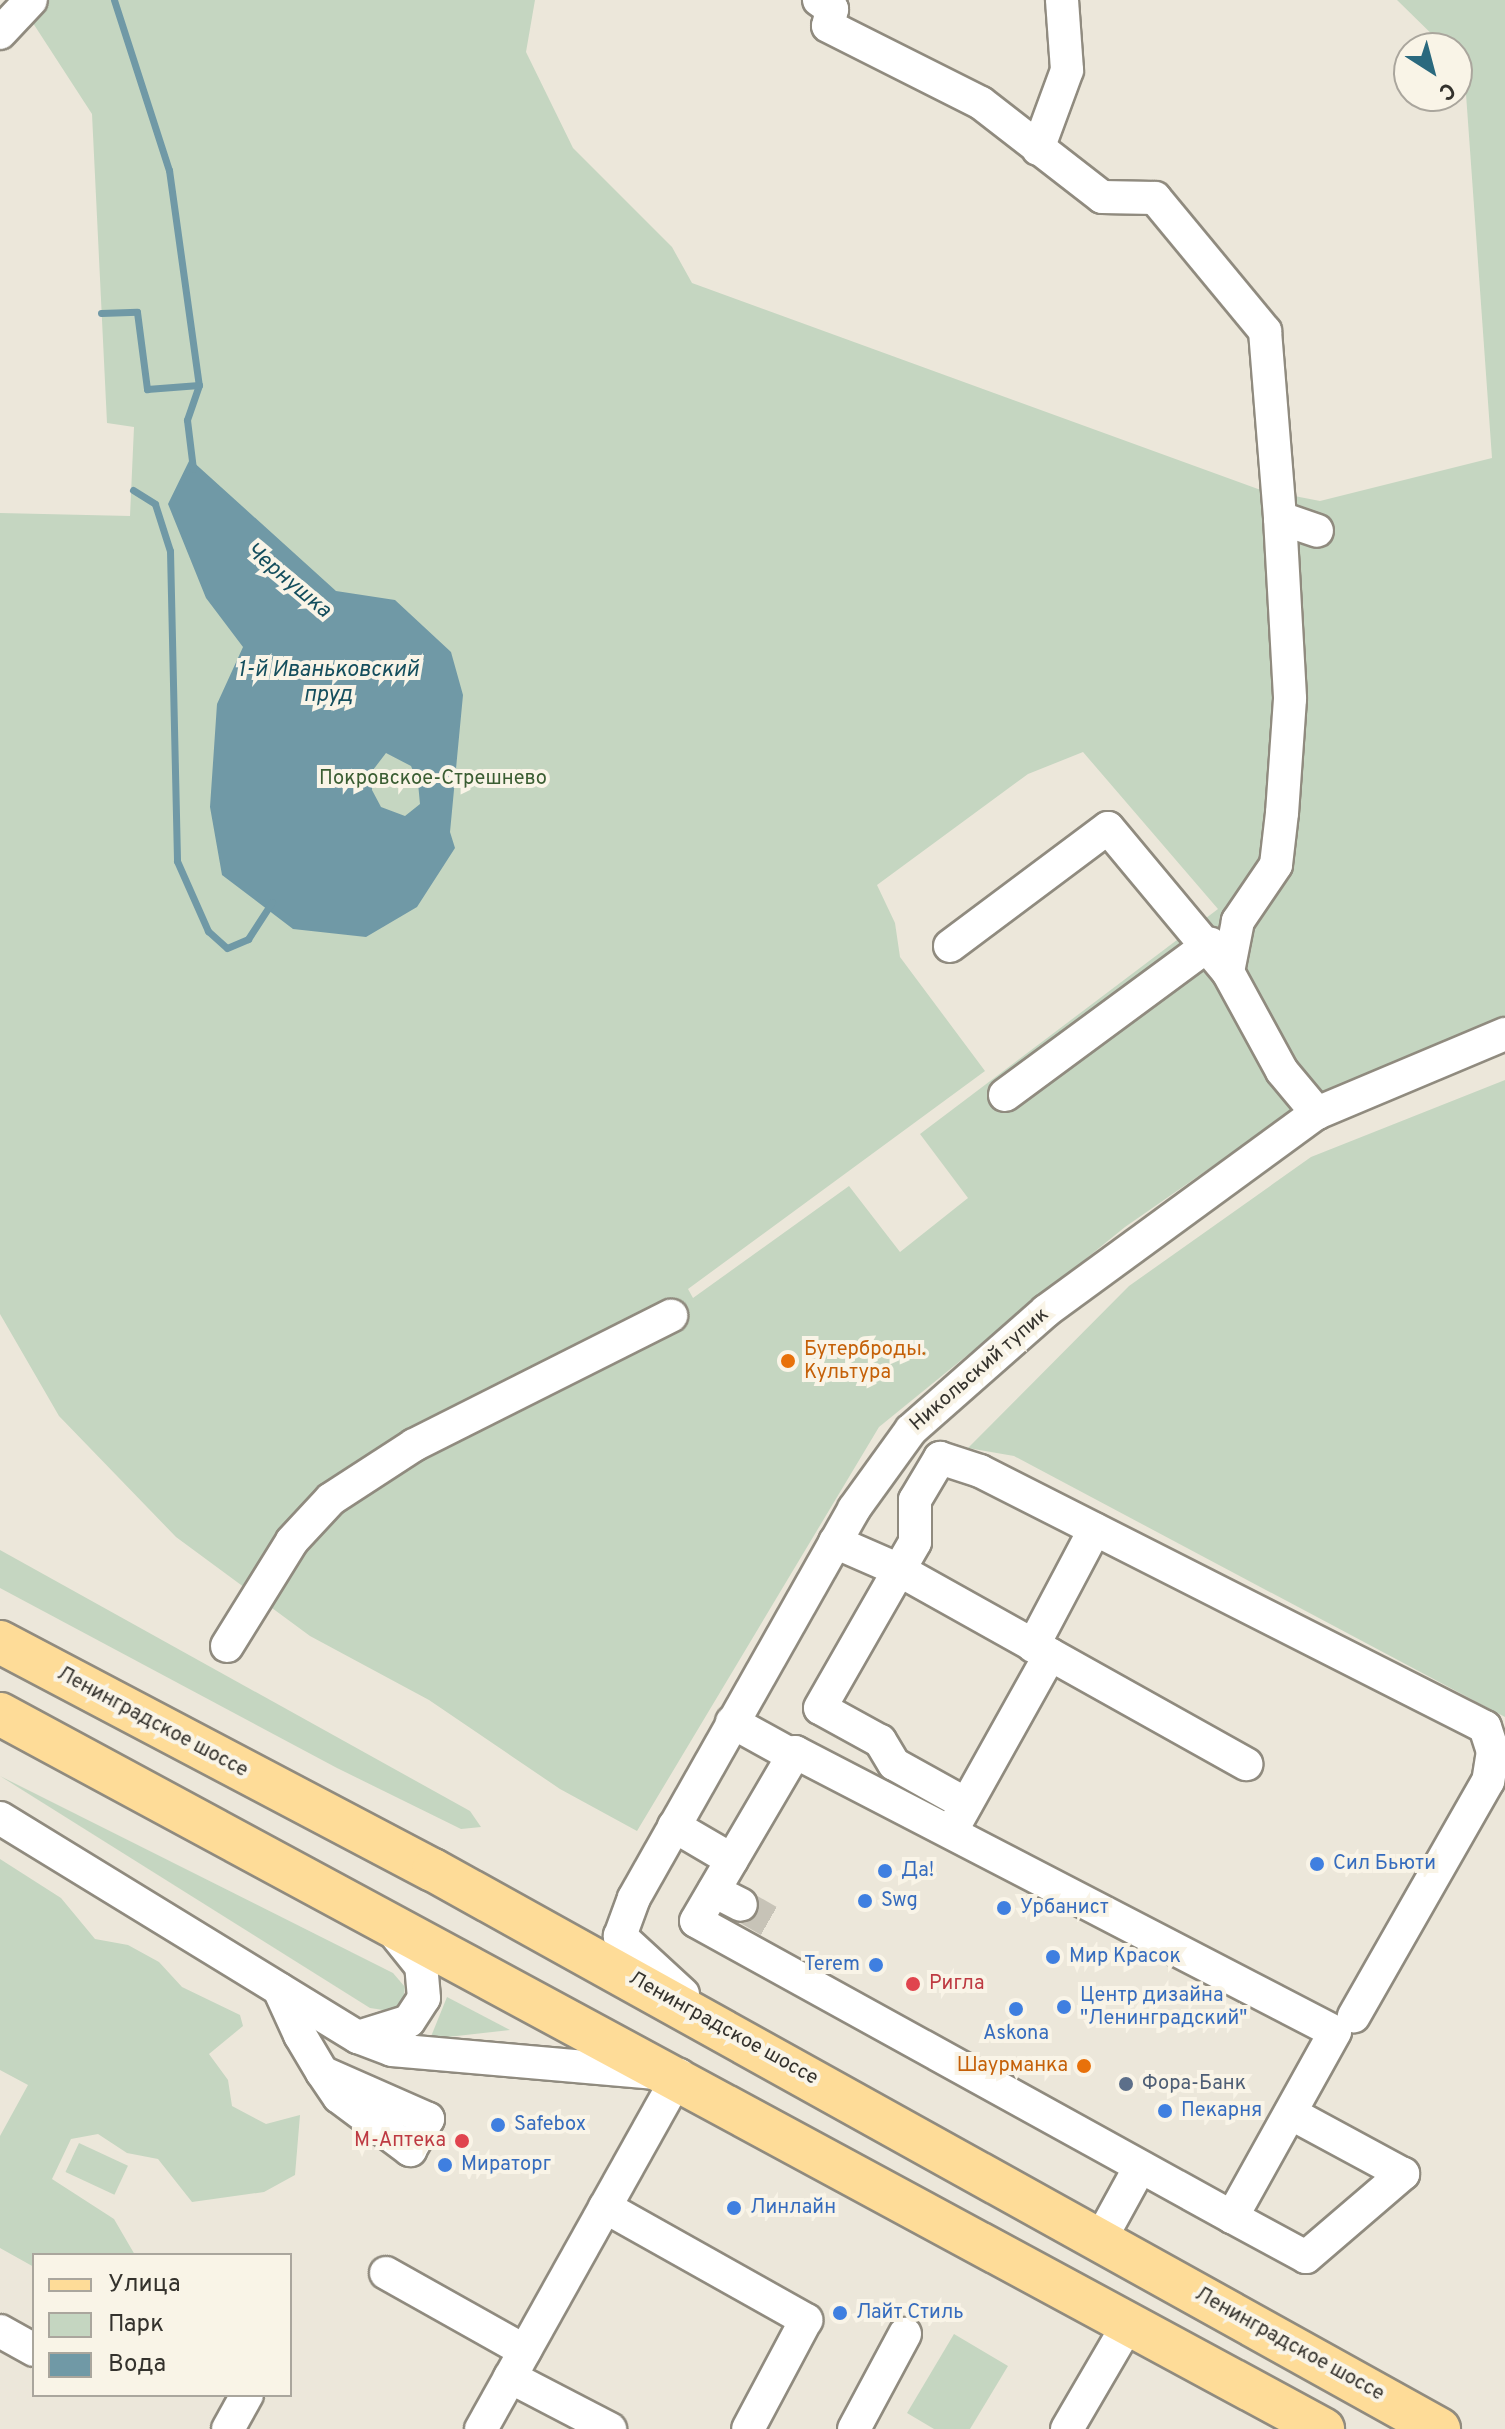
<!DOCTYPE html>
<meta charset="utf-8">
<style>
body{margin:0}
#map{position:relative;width:1505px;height:2429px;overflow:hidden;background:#ece7da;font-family:Overpass,sans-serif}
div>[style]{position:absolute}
.green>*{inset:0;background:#c5d6c1;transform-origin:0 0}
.water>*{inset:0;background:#7099a6}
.stream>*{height:7px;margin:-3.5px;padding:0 3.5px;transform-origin:3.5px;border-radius:3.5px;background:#7099a6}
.minor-tunnel>*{height:32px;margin-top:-16px;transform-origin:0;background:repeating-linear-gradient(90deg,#c7c3b7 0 32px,transparent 0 48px)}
.roads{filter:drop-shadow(2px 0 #908b7f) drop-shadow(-2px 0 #908b7f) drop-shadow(0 2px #908b7f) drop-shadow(0 -2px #908b7f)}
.minor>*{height:32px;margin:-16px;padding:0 16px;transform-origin:16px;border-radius:16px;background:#fff}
.major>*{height:42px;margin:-21px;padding:0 21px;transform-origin:21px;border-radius:21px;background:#fedc98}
.dots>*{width:22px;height:22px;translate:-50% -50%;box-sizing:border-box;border:4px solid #f9f4e7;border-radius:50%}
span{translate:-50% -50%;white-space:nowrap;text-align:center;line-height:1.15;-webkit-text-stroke:8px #f9f4e7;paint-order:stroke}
.park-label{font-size:20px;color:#3a5d32}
.food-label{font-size:20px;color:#c56008}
.left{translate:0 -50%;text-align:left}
.right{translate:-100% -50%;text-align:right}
.street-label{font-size:20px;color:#34322d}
.shop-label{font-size:20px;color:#366cbe}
.health-label{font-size:20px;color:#be3a42}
.service-label{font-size:20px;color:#4e5e75}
.water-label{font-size:22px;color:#144e5d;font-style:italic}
.legend{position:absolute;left:32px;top:2253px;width:260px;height:144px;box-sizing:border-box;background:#f9f4e7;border:2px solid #aaa69d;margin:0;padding:10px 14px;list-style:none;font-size:24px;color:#34322d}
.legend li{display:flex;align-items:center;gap:16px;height:40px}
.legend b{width:40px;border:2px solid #aaa69d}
.north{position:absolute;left:1393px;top:32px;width:80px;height:80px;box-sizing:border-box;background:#f9f4e7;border:2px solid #aaa69d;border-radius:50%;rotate:144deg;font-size:22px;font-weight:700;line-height:32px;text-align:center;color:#34322d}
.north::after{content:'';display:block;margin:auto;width:28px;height:36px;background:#2a697e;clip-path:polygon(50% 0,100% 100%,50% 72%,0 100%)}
</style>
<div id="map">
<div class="green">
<div style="clip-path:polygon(evenodd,18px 0,535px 0,526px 52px,573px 148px,672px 247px,692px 283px,1258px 489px,1320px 501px,1492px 458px,1464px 66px,1457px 48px,1446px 48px,1397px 0,1505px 0,1505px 1018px,1308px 1100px,1125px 1227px,879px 1427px,637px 1831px,560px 1789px,429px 1700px,310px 1636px,176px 1537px,59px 1416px,0 1314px,0 513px,130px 516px,134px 427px,107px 423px,92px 114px,18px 0,1083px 752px,1218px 909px,920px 1134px,968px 1198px,900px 1252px,849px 1186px,693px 1298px,688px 1289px,985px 1071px,900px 957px,895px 923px,877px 885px,1028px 774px,1083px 752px)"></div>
<div style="clip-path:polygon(1505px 1080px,1505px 1717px,1014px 1456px,968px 1448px,1129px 1286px,1311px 1157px)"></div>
<div style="clip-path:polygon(0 1550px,470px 1811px,481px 1827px,461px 1829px,337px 1768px,0 1588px)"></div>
<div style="clip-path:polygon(0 1776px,393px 1973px,405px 1987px,403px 2003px,390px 2011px,370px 2008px)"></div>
<div style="clip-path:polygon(0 1859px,61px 1898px,95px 1939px,128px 1945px,159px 1962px,182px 1987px,240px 2015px,243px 2026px,209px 2054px,228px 2080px,232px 2106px,266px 2124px,300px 2115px,295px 2175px,264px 2192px,192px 2202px,158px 2159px,127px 2153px,98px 2134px,71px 2139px,52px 2179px,114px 2219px,135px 2255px,34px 2255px,34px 2267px,0 2248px,0 2136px,28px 2085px,0 2070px)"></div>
<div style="clip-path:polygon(447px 1997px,510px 2030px,430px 2039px)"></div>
<div style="left:79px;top:2143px;width:54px;height:32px;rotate:25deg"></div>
<div style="clip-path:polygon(954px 2334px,1008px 2366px,970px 2429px,934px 2429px,907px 2413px)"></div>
</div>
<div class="water">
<div style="clip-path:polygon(evenodd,190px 459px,336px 591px,395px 600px,451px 652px,463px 695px,450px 832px,455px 848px,417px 907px,366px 937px,293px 929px,222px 875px,210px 807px,217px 704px,243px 647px,206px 598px,168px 504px,190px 459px,386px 753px,411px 766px,418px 783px,420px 804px,405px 816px,381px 807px,372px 790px,373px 770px,386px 753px)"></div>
</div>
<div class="stream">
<div style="left:114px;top:0;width:179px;rotate:72.1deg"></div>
<div style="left:169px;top:170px;width:217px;rotate:82.1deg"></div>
<div style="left:199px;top:385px;width:37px;rotate:109deg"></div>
<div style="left:187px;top:420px;width:49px;rotate:83deg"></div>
<div style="left:101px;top:313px;width:36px;rotate:-2deg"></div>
<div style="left:137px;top:312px;width:78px;rotate:82.6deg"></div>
<div style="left:147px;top:389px;width:52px;rotate:-4.4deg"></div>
<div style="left:133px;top:490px;width:26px;rotate:32deg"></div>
<div style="left:155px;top:504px;width:49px;rotate:72.3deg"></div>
<div style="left:170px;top:551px;width:310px;rotate:88.7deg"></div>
<div style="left:177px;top:861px;width:77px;rotate:66.1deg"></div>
<div style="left:208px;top:931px;width:25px;rotate:42deg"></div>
<div style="left:227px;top:948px;width:23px;rotate:-23deg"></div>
<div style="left:248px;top:939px;width:44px;rotate:-57deg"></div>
</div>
<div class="minor-tunnel">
<div style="left:741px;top:1905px;width:46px;rotate:29.9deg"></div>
</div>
<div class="roads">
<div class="minor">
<div style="left:819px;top:0;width:16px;rotate:35deg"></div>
<div style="left:832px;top:9px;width:17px;rotate:103deg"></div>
<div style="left:828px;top:26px;width:171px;rotate:26.7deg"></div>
<div style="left:981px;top:103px;width:153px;rotate:37.8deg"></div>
<div style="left:1102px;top:197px;width:53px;rotate:1.1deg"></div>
<div style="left:1155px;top:198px;width:173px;rotate:50.4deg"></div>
<div style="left:1265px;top:331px;width:188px;rotate:85.4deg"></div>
<div style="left:1280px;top:518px;width:39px;rotate:19deg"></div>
<div style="left:0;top:33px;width:45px;rotate:-46.8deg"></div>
<div style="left:1038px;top:149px;width:84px;rotate:-69.8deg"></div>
<div style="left:1067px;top:70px;width:70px;rotate:-94.1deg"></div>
<div style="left:1280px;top:518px;width:181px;rotate:86.8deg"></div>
<div style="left:1290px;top:699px;width:114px;rotate:94deg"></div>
<div style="left:1282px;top:813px;width:52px;rotate:96.6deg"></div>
<div style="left:1276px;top:865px;width:68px;rotate:124.2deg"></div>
<div style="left:1238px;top:921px;width:52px;rotate:101.1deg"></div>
<div style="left:1228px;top:972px;width:113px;rotate:61.4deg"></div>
<div style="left:1282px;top:1071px;width:55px;rotate:50.2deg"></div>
<div style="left:950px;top:946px;width:197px;rotate:-36.8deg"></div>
<div style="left:1108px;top:828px;width:187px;rotate:50.2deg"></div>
<div style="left:1005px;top:1095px;width:255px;rotate:-36.4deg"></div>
<div style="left:835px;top:1542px;width:70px;rotate:23.6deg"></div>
<div style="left:899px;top:1570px;width:32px;rotate:-60deg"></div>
<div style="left:915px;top:1542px;width:42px;rotate:-90deg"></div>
<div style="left:915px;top:1500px;width:49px;rotate:-59.2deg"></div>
<div style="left:940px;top:1458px;width:42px;rotate:18deg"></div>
<div style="left:980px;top:1471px;width:566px;rotate:26.88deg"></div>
<div style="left:1485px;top:1727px;width:25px;rotate:72deg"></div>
<div style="left:1493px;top:1751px;width:30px;rotate:99deg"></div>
<div style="left:1488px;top:1781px;width:271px;rotate:119.7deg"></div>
<div style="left:227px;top:1646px;width:123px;rotate:-58.2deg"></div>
<div style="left:292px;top:1541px;width:57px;rotate:-47.1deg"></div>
<div style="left:331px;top:1499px;width:99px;rotate:-33deg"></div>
<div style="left:414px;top:1445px;width:288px;rotate:-26.7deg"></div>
<div style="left:1033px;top:1646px;width:132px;rotate:-62.1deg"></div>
<div style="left:732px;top:1722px;width:66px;rotate:28.9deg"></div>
<div style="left:795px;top:1752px;width:608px;rotate:27.41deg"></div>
<div style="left:1335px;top:2032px;width:212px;rotate:119.1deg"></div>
<div style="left:1232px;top:2217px;width:612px;rotate:-151.09deg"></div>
<div style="left:696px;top:1921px;width:196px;rotate:-59.6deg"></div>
<div style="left:966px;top:1804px;width:82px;rotate:-150.9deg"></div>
<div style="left:894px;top:1764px;width:27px;rotate:-121deg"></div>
<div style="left:880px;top:1741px;width:68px;rotate:-151.2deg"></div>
<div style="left:820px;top:1708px;width:159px;rotate:-60.2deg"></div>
<div style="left:899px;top:1570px;width:398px;rotate:29.2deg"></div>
<div style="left:0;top:1818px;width:420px;rotate:31.5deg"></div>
<div style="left:358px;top:2037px;width:36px;rotate:21deg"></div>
<div style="left:392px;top:2050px;width:288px;rotate:5deg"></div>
<div style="left:679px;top:2075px;width:406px;rotate:119.2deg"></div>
<div style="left:956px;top:1823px;width:193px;rotate:-60.8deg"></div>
<div style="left:674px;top:1826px;width:67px;rotate:30.4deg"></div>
<div style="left:714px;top:1891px;width:30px;rotate:27deg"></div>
<div style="left:279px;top:1989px;width:51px;rotate:65.5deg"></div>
<div style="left:300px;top:2035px;width:43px;rotate:59.3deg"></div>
<div style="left:322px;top:2072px;width:30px;rotate:56deg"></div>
<div style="left:339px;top:2097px;width:89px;rotate:36.7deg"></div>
<div style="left:410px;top:2150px;width:36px;rotate:-60deg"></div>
<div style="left:428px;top:2119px;width:116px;rotate:-156.1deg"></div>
<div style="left:683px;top:1994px;width:86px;rotate:-137.4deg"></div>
<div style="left:620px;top:1936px;width:40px;rotate:-69.8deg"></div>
<div style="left:634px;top:1898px;width:447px;rotate:-60.5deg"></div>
<div style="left:854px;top:1509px;width:97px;rotate:-54.2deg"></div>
<div style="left:911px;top:1430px;width:180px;rotate:-41.4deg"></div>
<div style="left:1046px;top:1311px;width:336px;rotate:-36.2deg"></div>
<div style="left:1317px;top:1113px;width:204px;rotate:-22.8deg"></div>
<div style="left:358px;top:2037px;width:53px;rotate:-17.4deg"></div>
<div style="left:409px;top:2021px;width:27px;rotate:-57deg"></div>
<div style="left:424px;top:1998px;width:32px;rotate:-95deg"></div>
<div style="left:421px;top:1966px;width:45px;rotate:-128.7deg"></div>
<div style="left:605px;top:2207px;width:231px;rotate:29.3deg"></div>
<div style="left:806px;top:2320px;width:123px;rotate:118deg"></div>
<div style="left:1232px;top:2217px;width:84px;rotate:28.4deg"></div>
<div style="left:1306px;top:2257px;width:128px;rotate:-40.6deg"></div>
<div style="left:1403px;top:2174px;width:128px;rotate:-151.6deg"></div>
<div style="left:1100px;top:2240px;width:83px;rotate:-61.3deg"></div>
<div style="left:386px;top:2273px;width:159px;rotate:29.3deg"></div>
<div style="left:0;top:2331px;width:39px;rotate:29deg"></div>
<div style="left:510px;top:2377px;width:113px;rotate:27.5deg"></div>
<div style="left:228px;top:2429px;width:39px;rotate:-61deg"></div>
<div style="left:854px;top:2429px;width:108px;rotate:-61.8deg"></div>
<div style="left:1067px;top:2429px;width:123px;rotate:-59.7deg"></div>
</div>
<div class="major">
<div style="left:0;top:1642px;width:489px;rotate:27.8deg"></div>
<div style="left:433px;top:1870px;width:1151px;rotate:29.06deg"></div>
<div style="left:0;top:1714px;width:1504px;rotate:28.39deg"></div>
</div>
</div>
<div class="dots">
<div style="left:788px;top:1361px;background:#e8710a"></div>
<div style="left:1317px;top:1864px;background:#3f7fe0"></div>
<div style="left:885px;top:1871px;background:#3f7fe0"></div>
<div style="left:865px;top:1901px;background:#3f7fe0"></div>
<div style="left:1004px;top:1908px;background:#3f7fe0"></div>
<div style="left:1053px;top:1957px;background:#3f7fe0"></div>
<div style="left:876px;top:1965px;background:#3f7fe0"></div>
<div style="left:913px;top:1984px;background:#e0444e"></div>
<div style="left:1064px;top:2007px;background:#3f7fe0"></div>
<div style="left:1016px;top:2009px;background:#3f7fe0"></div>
<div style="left:1084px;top:2066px;background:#e8710a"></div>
<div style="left:1126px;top:2084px;background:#5c6f8a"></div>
<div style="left:1165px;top:2111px;background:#3f7fe0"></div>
<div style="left:498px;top:2125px;background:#3f7fe0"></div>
<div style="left:462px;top:2141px;background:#e0444e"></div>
<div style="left:445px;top:2165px;background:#3f7fe0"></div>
<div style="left:734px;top:2208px;background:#3f7fe0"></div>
<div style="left:840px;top:2313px;background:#3f7fe0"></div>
</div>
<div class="park-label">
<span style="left:433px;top:779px">Покровское-Стрешнево</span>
</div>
<div class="food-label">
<span class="left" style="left:804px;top:1362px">Бутерброды.<br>Культура</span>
<span class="right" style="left:1068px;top:2066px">Шаурманка</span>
</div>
<div class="street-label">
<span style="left:980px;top:1370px;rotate:-41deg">Никольский тупик</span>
<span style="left:152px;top:1723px;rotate:28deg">Ленинградское шоссе</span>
<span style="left:723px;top:2029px;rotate:29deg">Ленинградское шоссе</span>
<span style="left:1289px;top:2345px;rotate:29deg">Ленинградское шоссе</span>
</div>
<div class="shop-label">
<span class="left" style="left:1333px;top:1864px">Сил Бьюти</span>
<span class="left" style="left:901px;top:1871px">Да!</span>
<span class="left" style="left:881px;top:1901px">Swg</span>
<span class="left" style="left:1020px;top:1908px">Урбанист</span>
<span class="left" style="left:1069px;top:1957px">Мир Красок</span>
<span class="right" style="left:860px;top:1965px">Terem</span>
<span class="left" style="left:1080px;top:2008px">Центр дизайна<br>"Ленинградский"</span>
<span style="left:1016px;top:2034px">Askona</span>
<span class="left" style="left:1181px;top:2111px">Пекарня</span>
<span class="left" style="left:514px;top:2125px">Safebox</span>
<span class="left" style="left:461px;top:2165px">Мираторг</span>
<span class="left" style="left:750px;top:2208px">Линлайн</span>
<span class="left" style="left:856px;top:2313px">Лайт Стиль</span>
</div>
<div class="health-label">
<span class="left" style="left:929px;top:1984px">Ригла</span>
<span class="right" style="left:446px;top:2141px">М-Аптека</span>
</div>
<div class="service-label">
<span class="left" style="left:1142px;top:2084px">Фора-Банк</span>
</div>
<div class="water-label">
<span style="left:288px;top:581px;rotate:40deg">Чернушка</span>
<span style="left:328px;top:683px">1-й Иваньковский<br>пруд</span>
</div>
<ul class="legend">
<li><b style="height:10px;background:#fedc98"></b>Улица</li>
<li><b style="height:22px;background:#c5d6c1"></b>Парк</li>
<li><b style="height:22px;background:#7099a6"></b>Вода</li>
</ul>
<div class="north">С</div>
</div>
